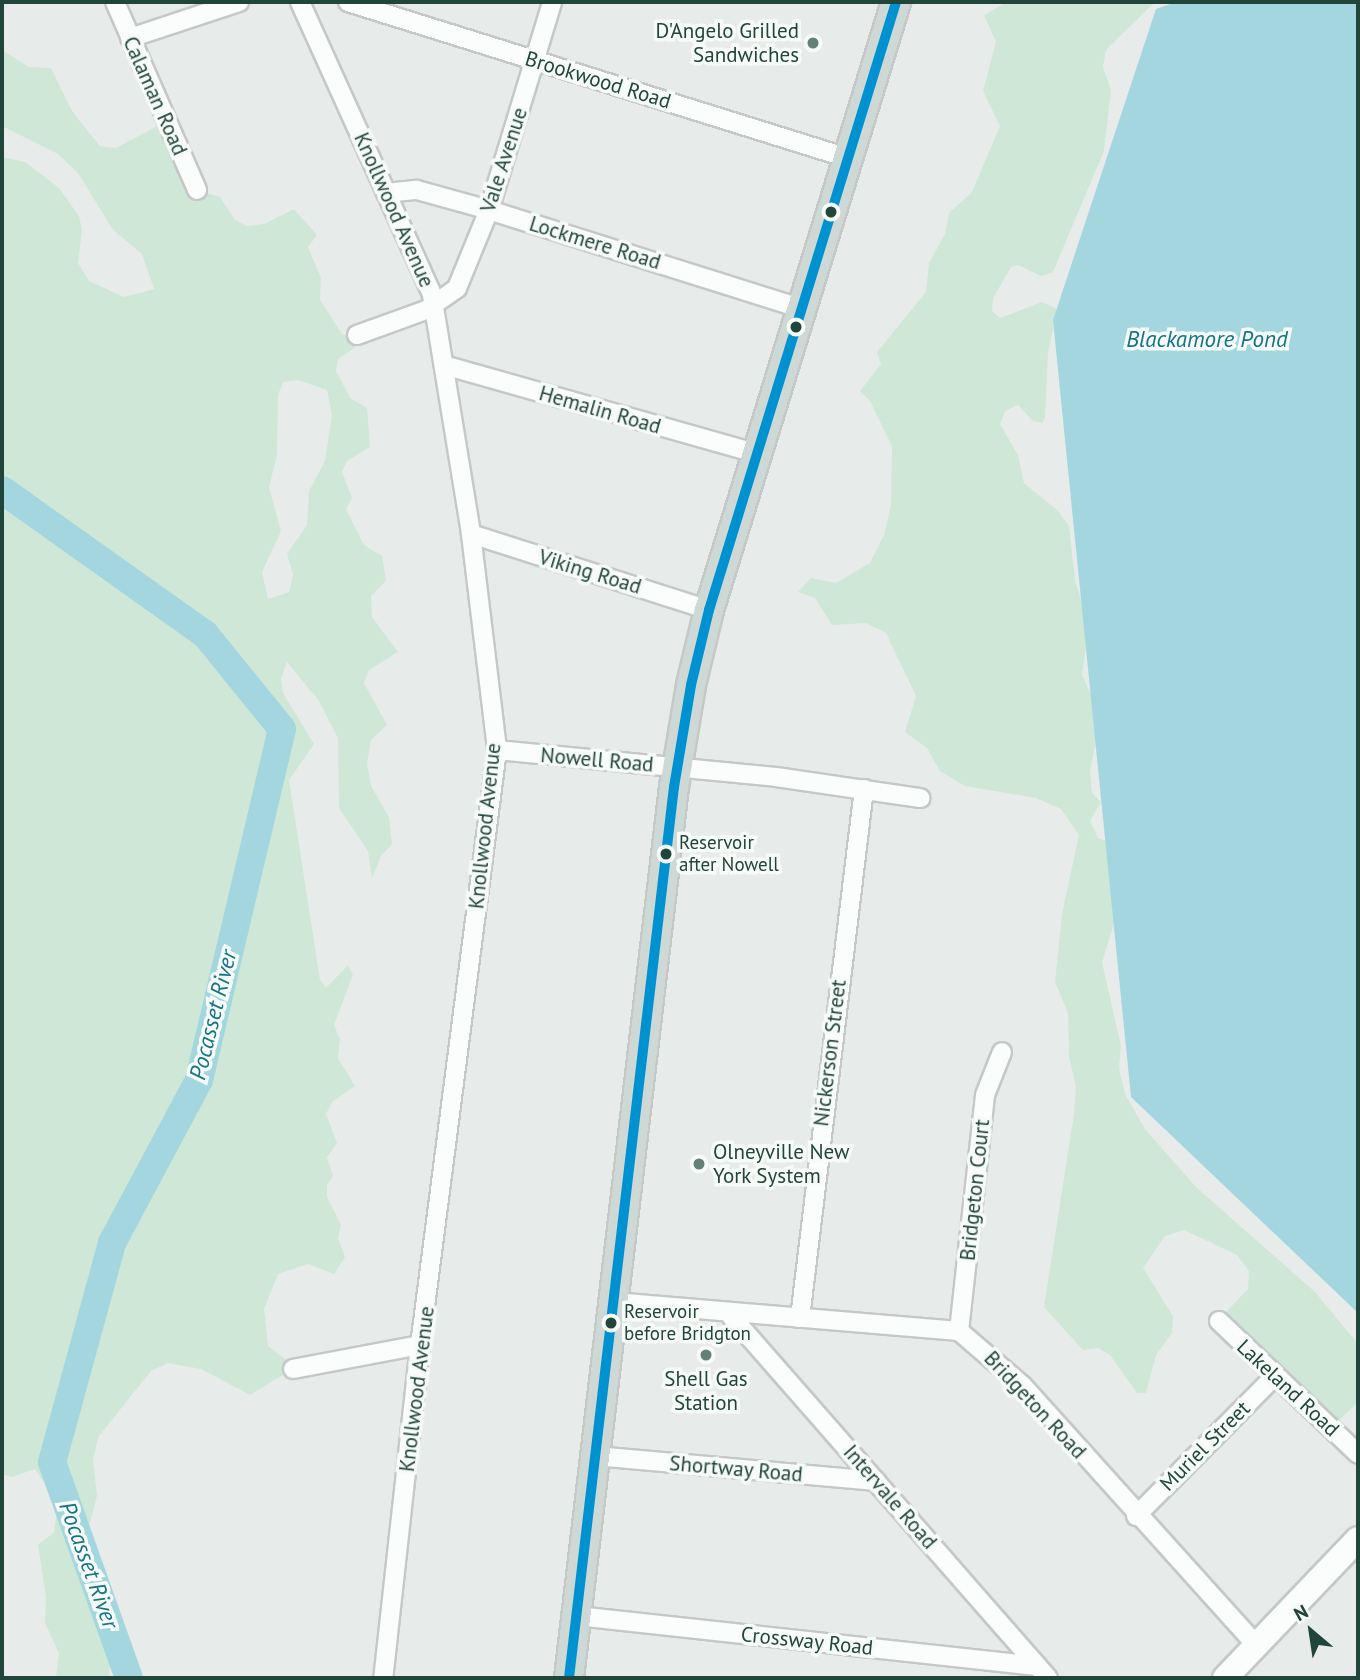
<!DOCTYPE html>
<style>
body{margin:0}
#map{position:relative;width:1360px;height:1680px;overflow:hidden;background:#e7ecea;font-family:"PT Sans",sans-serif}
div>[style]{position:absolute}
.green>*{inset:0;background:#cfe7d6}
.water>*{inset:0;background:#a3d6df}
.river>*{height:28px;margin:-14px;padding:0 14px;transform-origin:14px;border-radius:14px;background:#a3d6df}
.roads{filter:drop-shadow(2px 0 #c4c9c7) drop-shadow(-2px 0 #c4c9c7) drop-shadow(0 2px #c4c9c7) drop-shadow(0 -2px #c4c9c7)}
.street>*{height:18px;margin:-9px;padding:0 9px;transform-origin:9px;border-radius:9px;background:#fbfcfc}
.secondary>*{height:24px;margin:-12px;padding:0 12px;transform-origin:12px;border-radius:12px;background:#fbfcfc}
.primary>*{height:28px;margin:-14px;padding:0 14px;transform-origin:14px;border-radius:14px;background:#ced8d5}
.bus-1>*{height:10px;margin:-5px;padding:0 5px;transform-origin:5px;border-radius:5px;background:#0092d0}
.dots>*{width:19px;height:19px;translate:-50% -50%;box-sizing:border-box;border:4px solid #f6fbf8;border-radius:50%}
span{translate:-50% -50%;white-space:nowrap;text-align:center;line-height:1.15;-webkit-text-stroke:7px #f6fbf8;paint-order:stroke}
.bus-label{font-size:19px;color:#21443b}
.left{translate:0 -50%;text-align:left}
.poi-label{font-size:21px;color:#21443b}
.right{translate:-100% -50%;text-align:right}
.street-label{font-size:21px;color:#21443b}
.water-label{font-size:23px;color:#137388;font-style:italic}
.frame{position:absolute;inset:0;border:4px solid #21443b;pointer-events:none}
.north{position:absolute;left:1276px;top:1596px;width:70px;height:70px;-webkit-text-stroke:5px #f6fbf8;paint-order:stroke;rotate:331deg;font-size:19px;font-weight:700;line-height:28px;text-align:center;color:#21443b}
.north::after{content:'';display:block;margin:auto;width:24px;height:32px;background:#21443b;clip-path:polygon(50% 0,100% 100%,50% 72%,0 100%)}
</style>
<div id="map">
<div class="green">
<div style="clip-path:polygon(1007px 2px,1155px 2px,1106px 50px,1103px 67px,1111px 90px,1104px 151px,1053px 272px,1041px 276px,1018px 265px,1011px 267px,993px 298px,992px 311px,1000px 318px,1042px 302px,1057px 309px,1048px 353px,1045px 418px,1042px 423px,1033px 421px,1018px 405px,1005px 411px,1000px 424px,1018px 455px,1024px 483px,1057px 510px,1069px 526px,1075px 581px,1089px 625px,1082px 675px,1097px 708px,1099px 725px,1090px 772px,1092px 793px,1101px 802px,1090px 821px,1098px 838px,1115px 844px,1120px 904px,1102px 962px,1121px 1046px,1119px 1068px,1125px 1094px,1145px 1129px,1196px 1187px,1315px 1292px,1358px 1344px,1358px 1402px,1333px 1426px,1220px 1318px,1248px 1289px,1249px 1271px,1237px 1255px,1184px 1230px,1165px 1236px,1143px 1268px,1173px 1316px,1172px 1333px,1156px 1355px,1146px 1393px,1137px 1393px,1110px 1355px,1098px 1348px,1083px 1350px,1044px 1307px,1074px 1114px,1076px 1086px,1069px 1057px,1068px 1013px,1055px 982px,1062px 914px,1079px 835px,1061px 809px,1036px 798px,965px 786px,940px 771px,927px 748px,905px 732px,916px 696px,886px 633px,866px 623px,832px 625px,815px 598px,798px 592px,811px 578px,836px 583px,870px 563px,884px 535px,891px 505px,892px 446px,870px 401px,860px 391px,881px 364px,877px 352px,926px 292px,929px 263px,945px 234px,949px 213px,972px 192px,1000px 126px,983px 91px,996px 42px,984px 15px)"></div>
<div style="clip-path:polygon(evenodd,2px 50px,29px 67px,51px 68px,72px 111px,100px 146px,116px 148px,165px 122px,197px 190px,220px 197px,235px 220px,247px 226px,264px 224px,294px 209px,317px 235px,308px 247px,321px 278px,320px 300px,342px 334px,366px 340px,338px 359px,336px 371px,350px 398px,367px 408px,370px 447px,347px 461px,342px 472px,352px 498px,346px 509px,364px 545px,382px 556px,386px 581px,371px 596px,372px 617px,398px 652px,369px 670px,364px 683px,387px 725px,371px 740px,367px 763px,371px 786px,389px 817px,392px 844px,381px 856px,372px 878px,368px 851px,339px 808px,338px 738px,319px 701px,287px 662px,281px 679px,283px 693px,314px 744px,289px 780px,320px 980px,326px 988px,348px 965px,353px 975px,334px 1025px,340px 1039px,338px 1058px,355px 1086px,332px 1102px,326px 1114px,337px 1143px,327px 1157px,333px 1176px,327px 1185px,327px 1197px,341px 1225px,338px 1238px,345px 1257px,334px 1274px,308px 1264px,278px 1274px,264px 1309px,268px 1346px,296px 1367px,250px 1395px,201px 1369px,168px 1363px,151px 1371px,99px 1436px,93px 1459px,97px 1496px,86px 1538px,103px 1576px,103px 1605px,111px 1649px,109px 1678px,56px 1678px,59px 1653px,45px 1623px,46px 1597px,38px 1545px,54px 1532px,58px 1504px,35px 1469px,12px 1477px,2px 1474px,2px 157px,25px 162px,59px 188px,79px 216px,82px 230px,78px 263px,89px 281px,124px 297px,154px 289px,142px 254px,113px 230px,78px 173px,58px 154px,2px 126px,2px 50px,298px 380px,327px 390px,332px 415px,325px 461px,309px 491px,307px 525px,287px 554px,293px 575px,289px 592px,268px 599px,262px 572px,281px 531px,269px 487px,277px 455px,278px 395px,283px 382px,298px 380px)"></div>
</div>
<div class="water">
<div style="clip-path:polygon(1176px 2px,1358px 2px,1358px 1313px,1131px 1097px,1053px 320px,1156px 9px)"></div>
</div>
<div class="river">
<div style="left:2px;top:490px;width:249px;rotate:35.4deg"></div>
<div style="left:205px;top:634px;width:122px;rotate:51deg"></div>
<div style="left:282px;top:729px;width:361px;rotate:103.3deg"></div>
<div style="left:199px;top:1080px;width:185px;rotate:118.1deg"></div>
<div style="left:112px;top:1243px;width:227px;rotate:105.3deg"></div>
<div style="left:52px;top:1462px;width:229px;rotate:70.4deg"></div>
</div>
<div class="roads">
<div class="street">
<div style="left:115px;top:2px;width:205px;rotate:66.4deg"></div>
<div style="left:300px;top:2px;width:321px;rotate:65.7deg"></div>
<div style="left:432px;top:295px;width:242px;rotate:80.7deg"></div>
<div style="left:471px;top:534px;width:218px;rotate:83.1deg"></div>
<div style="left:497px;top:750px;width:600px;rotate:97.37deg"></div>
<div style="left:420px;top:1345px;width:335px;rotate:96.3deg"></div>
<div style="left:348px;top:2px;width:524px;rotate:17.33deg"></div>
<div style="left:130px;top:38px;width:115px;rotate:-18.3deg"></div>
<div style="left:386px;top:193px;width:31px;rotate:-6deg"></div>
<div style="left:417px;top:190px;width:75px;rotate:15.5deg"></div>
<div style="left:489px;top:210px;width:329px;rotate:17.5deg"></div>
<div style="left:357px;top:335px;width:73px;rotate:-19.9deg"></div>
<div style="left:426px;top:310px;width:38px;rotate:-35deg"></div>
<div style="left:457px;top:288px;width:84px;rotate:-67.7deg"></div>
<div style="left:489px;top:210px;width:217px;rotate:-73.1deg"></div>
<div style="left:444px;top:365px;width:324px;rotate:15.8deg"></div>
<div style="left:471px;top:534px;width:250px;rotate:17.7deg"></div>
<div style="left:497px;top:750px;width:280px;rotate:5.5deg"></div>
<div style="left:776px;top:777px;width:146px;rotate:8.3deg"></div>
<div style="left:614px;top:1302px;width:346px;rotate:4.8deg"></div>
<div style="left:959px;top:1331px;width:84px;rotate:40.7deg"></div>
<div style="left:1023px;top:1386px;width:348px;rotate:48deg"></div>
<div style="left:731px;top:1316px;width:481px;rotate:48.8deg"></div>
<div style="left:800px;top:1318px;width:533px;rotate:-83.1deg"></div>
<div style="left:1219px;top:1321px;width:192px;rotate:43.7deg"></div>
<div style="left:959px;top:1331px;width:237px;rotate:-83.7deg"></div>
<div style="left:985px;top:1095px;width:46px;rotate:-68.4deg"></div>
<div style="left:293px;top:1369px;width:129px;rotate:-10.7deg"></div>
<div style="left:596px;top:1456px;width:281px;rotate:5.1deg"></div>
<div style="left:1136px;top:1516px;width:197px;rotate:-45.2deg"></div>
<div style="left:577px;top:1616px;width:463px;rotate:6.2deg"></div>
</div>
<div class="secondary">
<div style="left:1225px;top:1678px;width:192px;rotate:-46.3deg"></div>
</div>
<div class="primary">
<div style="left:569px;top:1678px;width:897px;rotate:-83.28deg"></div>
<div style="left:674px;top:787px;width:103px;rotate:-80.5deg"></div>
<div style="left:691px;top:685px;width:77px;rotate:-76.5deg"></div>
<div style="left:709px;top:610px;width:636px;rotate:-72.9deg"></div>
</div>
</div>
<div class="bus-1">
<div style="left:569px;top:1678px;width:897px;rotate:-83.28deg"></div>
<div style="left:674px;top:787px;width:103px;rotate:-80.5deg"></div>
<div style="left:691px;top:685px;width:77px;rotate:-76.5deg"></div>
<div style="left:709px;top:610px;width:636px;rotate:-72.9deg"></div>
</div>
<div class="dots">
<div style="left:813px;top:43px;background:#667f78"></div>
<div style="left:831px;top:212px;background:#21443b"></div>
<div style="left:796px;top:327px;background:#21443b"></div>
<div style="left:666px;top:854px;background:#21443b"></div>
<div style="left:699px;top:1164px;background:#667f78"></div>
<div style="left:611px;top:1323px;background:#21443b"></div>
<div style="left:706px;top:1355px;background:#667f78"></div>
</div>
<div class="bus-label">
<span class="left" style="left:679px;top:854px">Reservoir<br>after Nowell</span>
<span class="left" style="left:624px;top:1323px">Reservoir<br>before Bridgton</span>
</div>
<div class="poi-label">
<span class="right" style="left:799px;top:43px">D'Angelo Grilled<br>Sandwiches</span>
<span class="left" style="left:713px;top:1164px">Olneyville New<br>York System</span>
<span style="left:706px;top:1391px">Shell Gas<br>Station</span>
</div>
<div class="street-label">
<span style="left:598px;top:80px;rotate:17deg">Brookwood Road</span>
<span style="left:155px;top:96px;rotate:66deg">Calaman Road</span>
<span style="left:504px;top:160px;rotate:-72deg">Vale Avenue</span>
<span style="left:394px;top:210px;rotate:66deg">Knollwood Avenue</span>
<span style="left:595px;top:243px;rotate:17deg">Lockmere Road</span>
<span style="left:600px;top:410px;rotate:16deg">Hemalin Road</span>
<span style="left:590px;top:572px;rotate:17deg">Viking Road</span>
<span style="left:597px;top:760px;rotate:5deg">Nowell Road</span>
<span style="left:485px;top:826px;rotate:-84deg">Knollwood Avenue</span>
<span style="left:830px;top:1053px;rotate:-83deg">Nickerson Street</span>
<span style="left:975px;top:1190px;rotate:-84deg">Bridgeton Court</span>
<span style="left:1288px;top:1388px;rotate:43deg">Lakeland Road</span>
<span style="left:417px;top:1389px;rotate:-83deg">Knollwood Avenue</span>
<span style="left:1035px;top:1405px;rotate:47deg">Bridgeton Road</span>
<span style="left:1205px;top:1446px;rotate:-45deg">Muriel Street</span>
<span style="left:736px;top:1469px;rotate:5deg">Shortway Road</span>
<span style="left:890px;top:1497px;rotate:49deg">Intervale Road</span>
<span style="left:807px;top:1641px;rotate:6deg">Crossway Road</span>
</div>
<div class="water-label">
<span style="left:1207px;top:339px">Blackamore Pond</span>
<span style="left:213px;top:1015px;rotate:-76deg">Pocasset River</span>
<span style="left:89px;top:1565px;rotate:70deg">Pocasset River</span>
</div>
<div class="frame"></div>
<div class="north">N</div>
</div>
